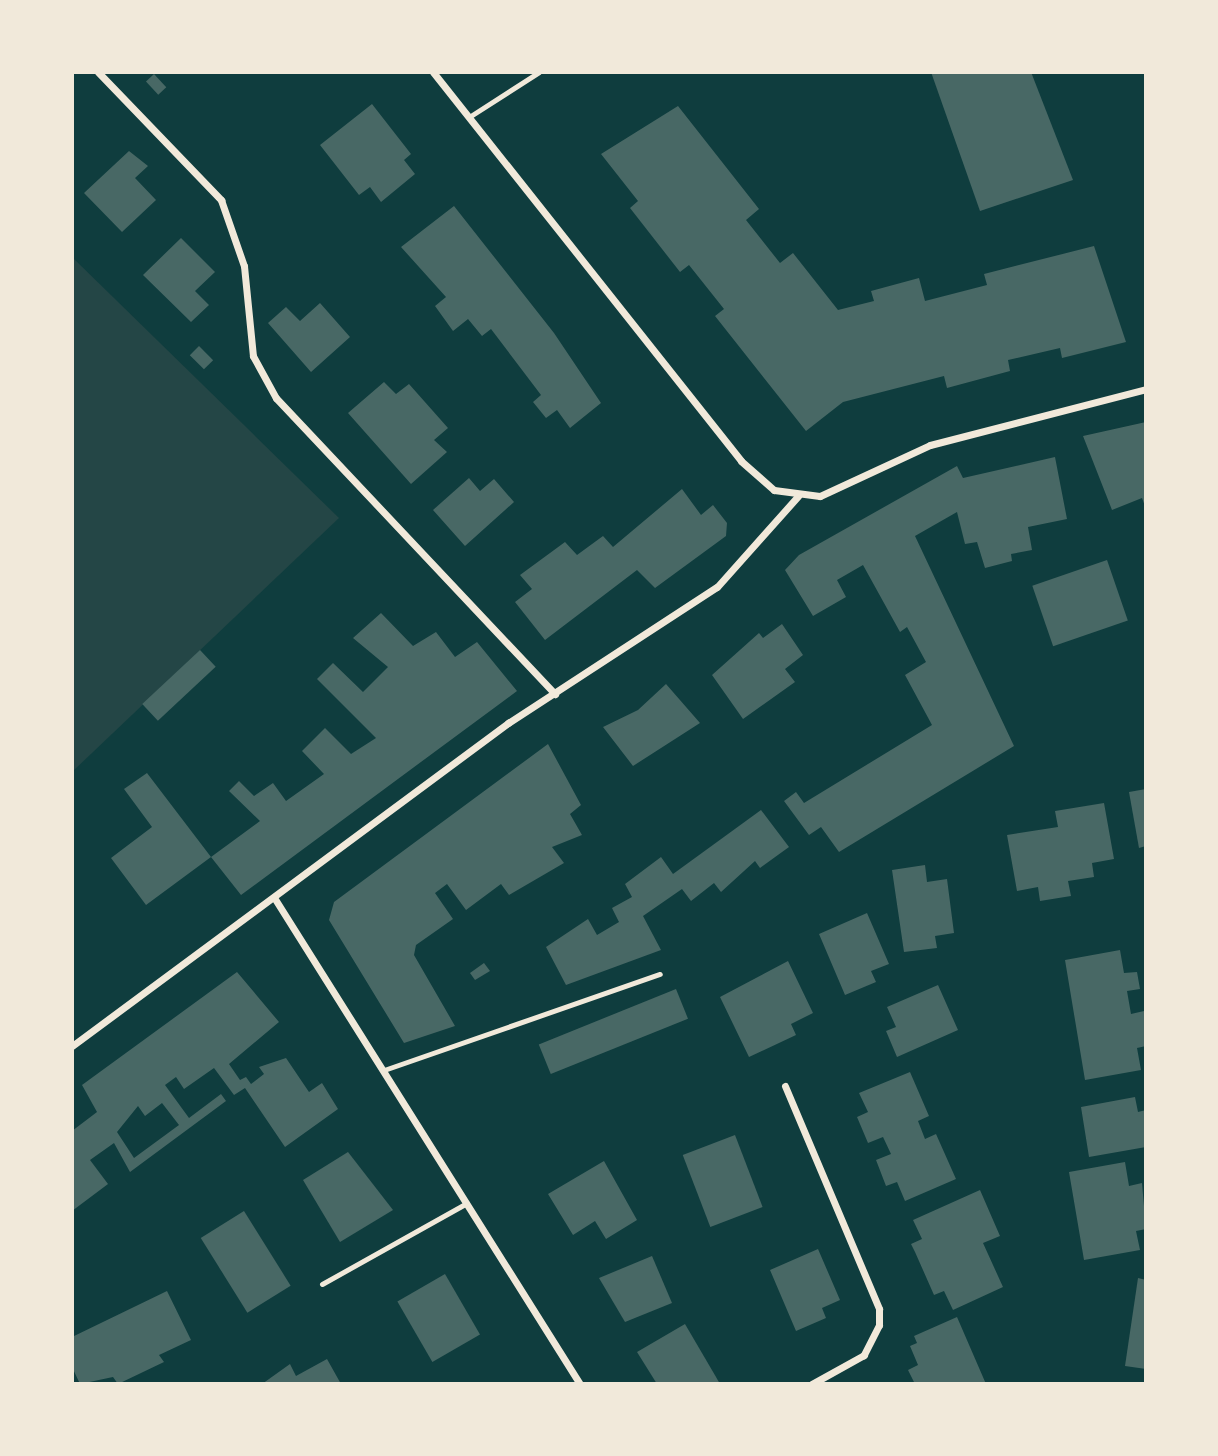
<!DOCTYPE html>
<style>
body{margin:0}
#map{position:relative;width:1218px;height:1456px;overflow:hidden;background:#0f3d3e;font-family:"Work Sans",sans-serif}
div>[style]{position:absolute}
.green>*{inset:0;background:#244646}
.building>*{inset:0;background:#486865;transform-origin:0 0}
.service>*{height:5px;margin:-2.5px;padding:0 2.5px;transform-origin:2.5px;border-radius:2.5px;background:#f1e9da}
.minor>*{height:7px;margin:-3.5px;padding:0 3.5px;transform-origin:3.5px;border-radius:3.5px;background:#f1e9da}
span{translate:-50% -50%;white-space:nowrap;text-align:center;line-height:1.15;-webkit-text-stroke:6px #f1e9da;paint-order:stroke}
.frame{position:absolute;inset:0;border:74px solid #f1e9da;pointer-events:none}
</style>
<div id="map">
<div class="green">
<div style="clip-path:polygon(72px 257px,339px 518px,72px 772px)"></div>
</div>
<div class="building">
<div style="clip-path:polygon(931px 72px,1031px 72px,1073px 180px,980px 211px)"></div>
<div style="left:154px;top:74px;width:18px;height:11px;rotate:47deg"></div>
<div style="clip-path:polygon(372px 104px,411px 154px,404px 160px,415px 174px,381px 202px,370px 187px,359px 195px,320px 145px)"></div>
<div style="clip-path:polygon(678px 106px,759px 209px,746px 220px,780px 263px,793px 253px,838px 310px,874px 301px,871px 291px,919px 278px,925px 301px,987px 285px,984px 274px,1094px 246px,1126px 342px,1062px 358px,1060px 348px,1008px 360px,1010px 371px,947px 388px,944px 376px,843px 402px,806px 431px,715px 316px,724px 309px,689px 265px,680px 272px,630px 208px,638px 201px,601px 154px)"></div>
<div style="clip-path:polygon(129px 151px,148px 166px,135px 178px,156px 200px,122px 232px,84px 193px)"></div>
<div style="clip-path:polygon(454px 206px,554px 333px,601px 403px,570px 428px,557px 410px,546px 418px,533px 402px,541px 395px,491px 329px,482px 336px,468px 319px,453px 331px,435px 306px,446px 297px,401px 247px)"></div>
<div style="clip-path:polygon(181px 238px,215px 272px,195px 291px,209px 305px,191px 322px,143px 275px)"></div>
<div style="clip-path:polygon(320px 303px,350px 337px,311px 372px,268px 323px,286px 307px,300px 321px)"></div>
<div style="left:199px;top:346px;width:20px;height:13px;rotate:45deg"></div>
<div style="clip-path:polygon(384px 382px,396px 394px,409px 384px,448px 428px,434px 440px,447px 452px,411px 484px,348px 413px)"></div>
<div style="clip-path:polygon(1146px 422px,1146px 509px,1142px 498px,1112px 510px,1083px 436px)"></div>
<div style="clip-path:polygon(1055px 457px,1067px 519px,1028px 527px,1032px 550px,1011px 554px,1012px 561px,985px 568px,977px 542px,965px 544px,957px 512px,915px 536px,1014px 746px,839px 852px,821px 827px,809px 835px,784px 801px,796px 792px,804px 803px,932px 725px,905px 675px,926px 662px,907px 627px,900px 632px,863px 565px,837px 580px,846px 597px,813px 616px,785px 570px,799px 555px,957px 466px,963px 478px)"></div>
<div style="clip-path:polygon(469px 478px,480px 491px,494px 479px,514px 502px,465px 546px,433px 510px)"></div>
<div style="clip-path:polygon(682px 489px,701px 515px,713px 505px,727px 523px,726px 536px,655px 588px,637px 570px,545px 640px,515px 602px,532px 589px,520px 575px,565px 542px,577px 555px,603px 536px,613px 547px)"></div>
<div style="left:1107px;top:560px;width:64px;height:79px;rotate:71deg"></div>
<div style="clip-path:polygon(381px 613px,413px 646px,436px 632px,455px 657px,477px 642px,517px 691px,241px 895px,211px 857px,260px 821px,229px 791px,239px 781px,254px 796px,273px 783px,286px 801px,324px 774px,302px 751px,325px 728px,351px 754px,376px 738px,317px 679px,333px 663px,363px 692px,388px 667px,353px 638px)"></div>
<div style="clip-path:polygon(782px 624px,803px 655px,785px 669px,795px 682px,743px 719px,712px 675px,759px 633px,763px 638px)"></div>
<div style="left:200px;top:650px;width:23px;height:79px;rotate:47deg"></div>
<div style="clip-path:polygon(666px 684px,700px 723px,633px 766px,603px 727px,638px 710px)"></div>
<div style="clip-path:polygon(548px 744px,581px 805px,570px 814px,582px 835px,552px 847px,564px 863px,509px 895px,501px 884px,466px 910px,447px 884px,435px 893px,453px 919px,416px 945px,414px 955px,455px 1026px,404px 1043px,329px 920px,334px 902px)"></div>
<div style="clip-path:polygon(147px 773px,211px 857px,146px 905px,111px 858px,152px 827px,124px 789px)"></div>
<div style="clip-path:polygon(1146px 789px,1146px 846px,1139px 848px,1129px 792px)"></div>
<div style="clip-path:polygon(1104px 803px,1114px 859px,1092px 863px,1094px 877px,1068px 881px,1071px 896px,1040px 901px,1038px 887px,1017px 891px,1007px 835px,1058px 827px,1055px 811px)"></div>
<div style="clip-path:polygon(761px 810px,789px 847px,760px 868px,755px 861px,721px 892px,714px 883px,691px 901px,682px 889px,643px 916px,661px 950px,566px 985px,546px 947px,588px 919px,597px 935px,619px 922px,612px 908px,632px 897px,625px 884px,661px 857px,673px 874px)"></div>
<div style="clip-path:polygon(925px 865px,927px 882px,947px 879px,954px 933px,935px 936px,937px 948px,904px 952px,892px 870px)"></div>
<div style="clip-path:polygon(867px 913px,889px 964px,871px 971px,876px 982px,845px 995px,819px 934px)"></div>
<div style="clip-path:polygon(1120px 950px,1124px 973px,1137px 972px,1140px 989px,1127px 991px,1131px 1014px,1144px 1011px,1146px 1026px,1146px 1046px,1137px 1048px,1141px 1070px,1085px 1080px,1065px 960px)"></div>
<div style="clip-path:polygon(788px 961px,813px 1013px,791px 1024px,796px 1035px,749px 1057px,720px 997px)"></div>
<div style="clip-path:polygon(484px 963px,490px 971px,475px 980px,470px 973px)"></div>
<div style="clip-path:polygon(evenodd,237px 972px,279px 1022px,229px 1064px,240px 1080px,246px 1077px,251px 1084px,264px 1074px,259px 1067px,286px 1058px,309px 1092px,322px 1083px,338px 1109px,285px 1147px,245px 1088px,234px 1095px,214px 1068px,184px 1089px,176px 1077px,165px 1085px,189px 1118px,221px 1094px,226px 1101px,130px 1172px,114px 1143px,90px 1160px,108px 1184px,72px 1211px,72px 1131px,97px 1112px,82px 1085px,237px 972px,162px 1103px,179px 1125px,134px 1158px,117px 1132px,138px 1106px,145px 1116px,162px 1103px)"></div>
<div style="clip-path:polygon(938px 985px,958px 1030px,897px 1057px,886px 1031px,896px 1027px,887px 1007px)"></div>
<div style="left:676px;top:989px;width:32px;height:148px;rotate:68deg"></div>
<div style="clip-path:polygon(910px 1072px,929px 1116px,918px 1121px,925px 1139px,936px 1134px,956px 1179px,905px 1201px,897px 1182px,886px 1186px,876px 1160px,891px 1154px,883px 1137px,868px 1143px,857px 1117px,868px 1112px,859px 1093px)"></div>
<div style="clip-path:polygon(1135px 1097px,1138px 1112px,1146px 1110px,1146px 1147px,1089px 1157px,1081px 1107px)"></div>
<div style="left:735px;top:1135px;width:77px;height:56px;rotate:69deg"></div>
<div style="clip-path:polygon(348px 1152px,393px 1210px,340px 1242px,303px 1180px)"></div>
<div style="clip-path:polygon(604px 1161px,637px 1220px,606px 1239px,595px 1221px,573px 1235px,548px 1194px)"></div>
<div style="clip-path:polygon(1125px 1162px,1129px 1186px,1142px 1183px,1146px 1229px,1136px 1231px,1140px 1250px,1084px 1260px,1069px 1172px)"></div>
<div style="clip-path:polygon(980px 1190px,1000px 1236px,983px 1243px,1003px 1287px,953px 1310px,944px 1291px,934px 1295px,915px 1252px,911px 1244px,922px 1239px,913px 1220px)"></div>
<div style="left:244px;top:1211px;width:88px;height:51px;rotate:58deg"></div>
<div style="clip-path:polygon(818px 1249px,840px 1300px,822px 1308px,826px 1318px,796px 1331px,770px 1270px)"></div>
<div style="clip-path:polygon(652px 1256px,672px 1303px,625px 1322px,599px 1278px)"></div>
<div style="left:445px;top:1274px;width:70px;height:55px;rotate:60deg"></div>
<div style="clip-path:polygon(1138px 1278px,1146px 1280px,1146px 1369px,1125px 1366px)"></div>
<div style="clip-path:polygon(167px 1291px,191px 1340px,159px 1355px,164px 1362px,118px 1384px,113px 1377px,80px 1384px,72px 1367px,72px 1337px)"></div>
<div style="clip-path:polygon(957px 1317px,986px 1384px,915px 1384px,908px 1370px,918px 1365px,910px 1346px,917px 1343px,914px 1336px)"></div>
<div style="clip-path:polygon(685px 1324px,716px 1377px,720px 1384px,657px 1384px,637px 1352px)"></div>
<div style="clip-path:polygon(327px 1359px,341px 1384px,262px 1384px,290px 1364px,296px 1376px)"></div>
</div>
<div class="service">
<div style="left:469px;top:117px;width:83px;rotate:-32.7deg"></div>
<div style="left:384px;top:1070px;width:292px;rotate:-19.2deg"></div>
<div style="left:322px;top:1284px;width:166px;rotate:-29.2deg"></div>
</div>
<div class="minor">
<div style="left:98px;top:72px;width:178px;rotate:46.1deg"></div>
<div style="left:221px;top:200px;width:70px;rotate:70.8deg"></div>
<div style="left:244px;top:266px;width:90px;rotate:84.3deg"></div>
<div style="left:253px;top:356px;width:48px;rotate:61.3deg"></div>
<div style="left:276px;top:398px;width:407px;rotate:46.7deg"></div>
<div style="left:433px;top:72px;width:496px;rotate:51.6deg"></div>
<div style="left:741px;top:461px;width:44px;rotate:41.3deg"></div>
<div style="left:774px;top:490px;width:46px;rotate:7.4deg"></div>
<div style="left:820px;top:496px;width:121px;rotate:-24.9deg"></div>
<div style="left:930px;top:445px;width:223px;rotate:-14.5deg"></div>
<div style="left:275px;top:899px;width:573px;rotate:57.84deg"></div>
<div style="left:72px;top:1046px;width:543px;rotate:-36.53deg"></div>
<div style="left:508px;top:723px;width:249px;rotate:-33.1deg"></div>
<div style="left:717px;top:587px;width:122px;rotate:-48.3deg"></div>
<div style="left:785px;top:1086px;width:242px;rotate:67.1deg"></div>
<div style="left:879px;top:1309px;width:16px;rotate:90deg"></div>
<div style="left:879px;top:1325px;width:34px;rotate:117deg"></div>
<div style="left:864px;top:1355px;width:60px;rotate:150.9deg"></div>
</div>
<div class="frame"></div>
</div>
